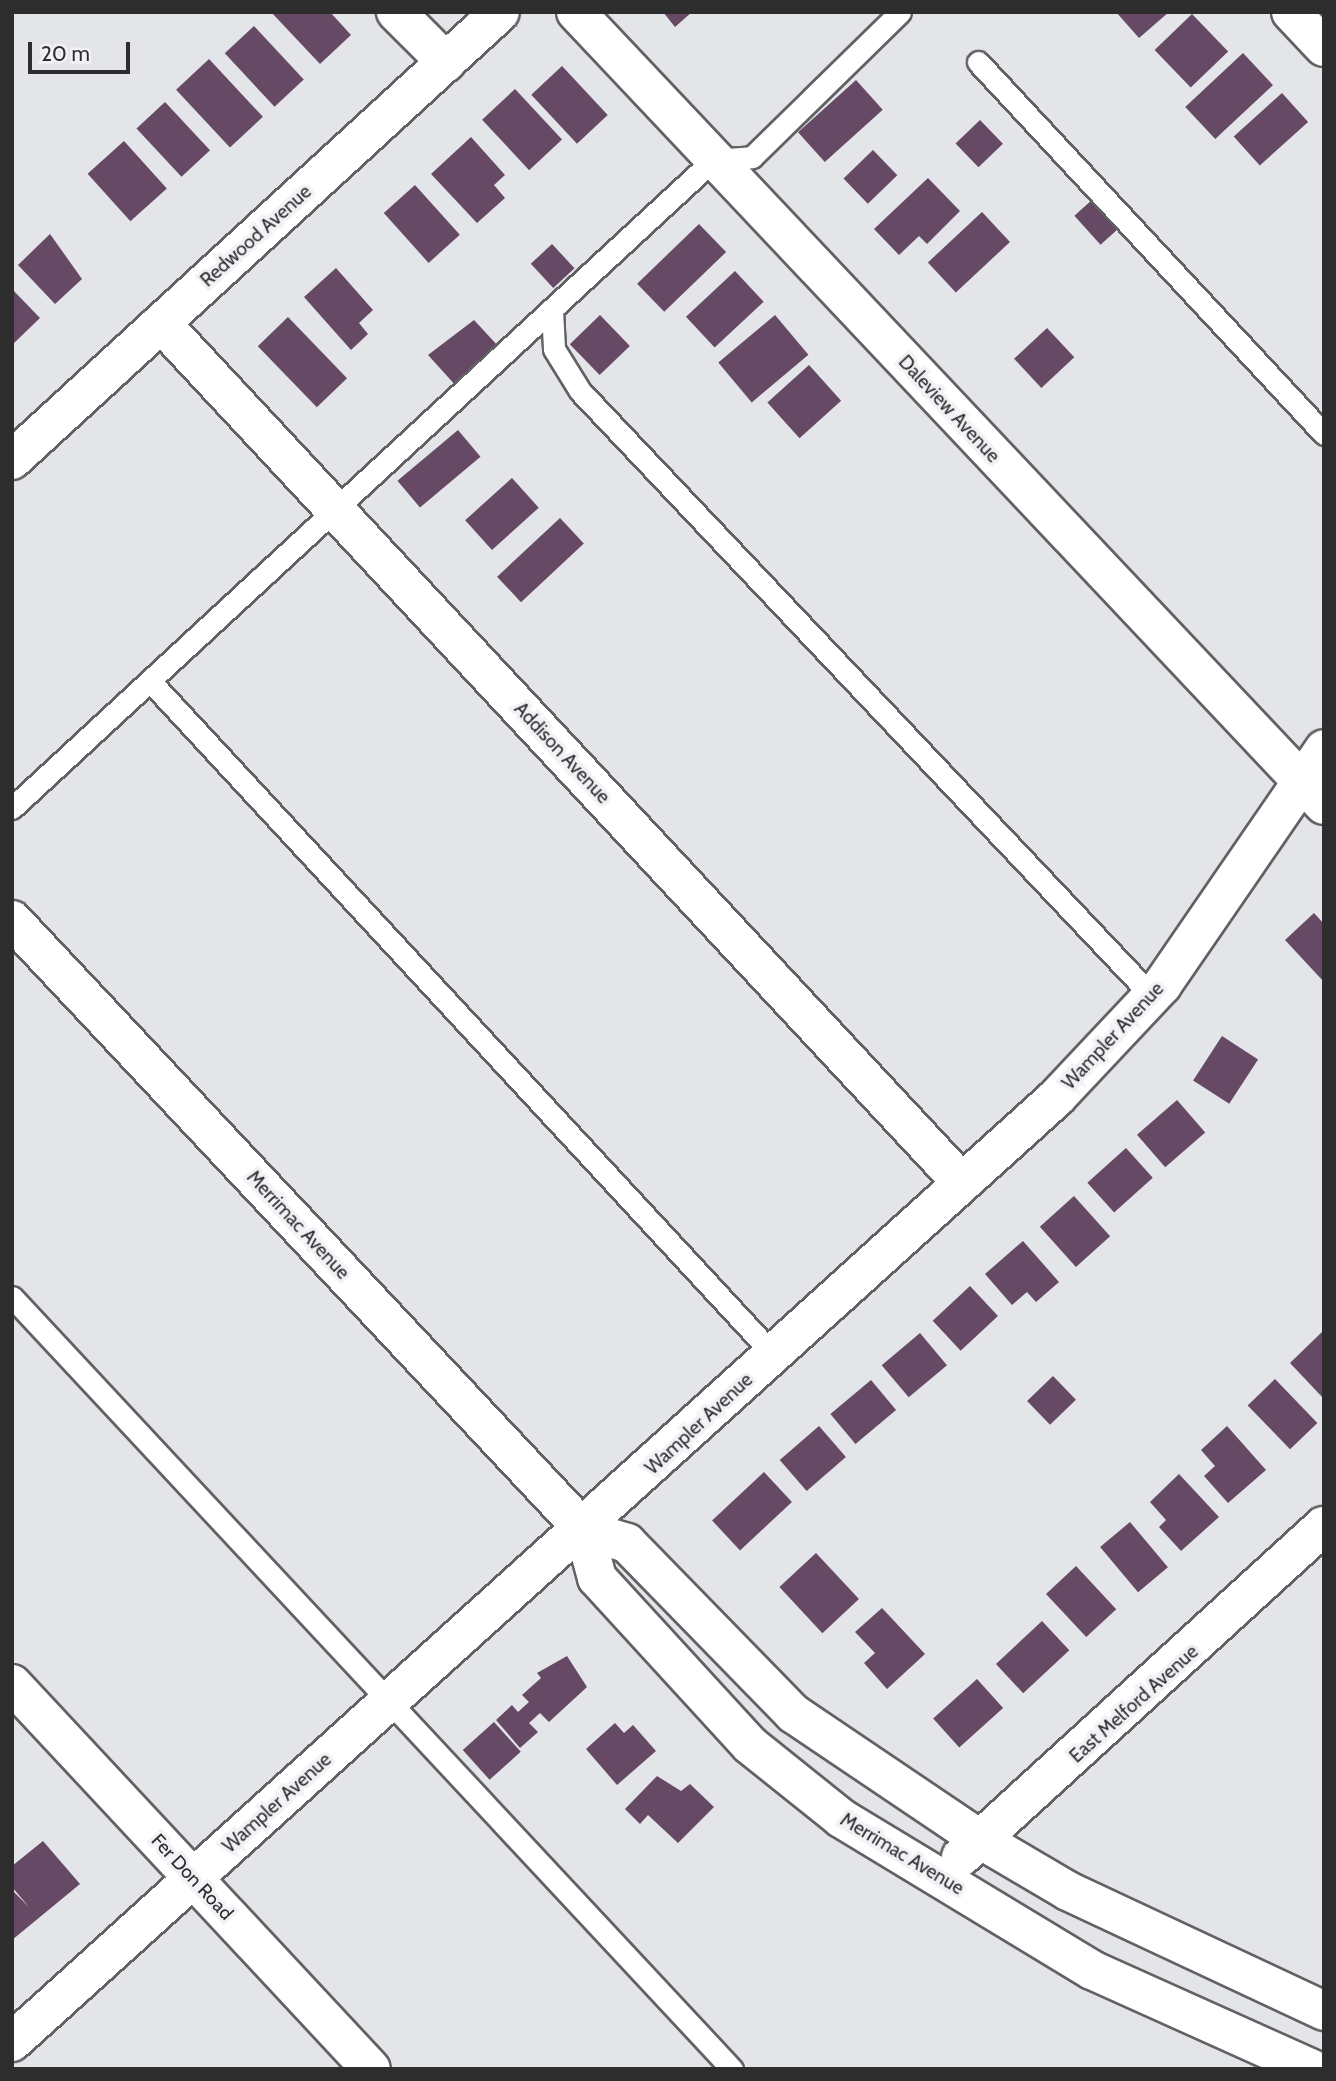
<!DOCTYPE html>
<style>
body{margin:0}
#map{position:relative;width:1336px;height:2081px;overflow:hidden;background:#e4e5e8;font-family:Cabin,sans-serif}
div>[style]{position:absolute}
.building>*{inset:0;background:#664965;transform-origin:0 0}
.roads{filter:drop-shadow(2px 0 #626265) drop-shadow(-2px 0 #626265) drop-shadow(0 2px #626265) drop-shadow(0 -2px #626265)}
.service>*{height:21px;margin:-10.5px;padding:0 10.5px;transform-origin:10.5px;border-radius:10.5px;background:#fff}
.minor>*{height:38px;margin:-19px;padding:0 19px;transform-origin:19px;border-radius:19px;background:#fff}
.tertiary>*{height:38px;margin:-19px;padding:0 19px;transform-origin:19px;border-radius:19px;background:#fff}
span{translate:-50% -50%;white-space:nowrap;text-align:center;line-height:1.15;-webkit-text-stroke:7px #f1f2f5;paint-order:stroke}
.street-label{font-size:19px;color:#2d2d2e}
.frame{position:absolute;inset:0;border:14px solid #2d2d2e;pointer-events:none}
.scale{position:absolute;left:28px;top:42px;width:102px;height:32px;box-sizing:border-box;border:4px solid #2d2d2e;border-top:0;padding-left:9px;font-size:21px;line-height:24px;white-space:nowrap;color:#2d2d2e;-webkit-text-stroke:5px #f1f2f5;paint-order:stroke}
</style>
<div id="map">
<div class="building">
<div style="clip-path:polygon(271px 12px,330px 12px,351px 35px,320px 64px)"></div>
<div style="clip-path:polygon(663px 12px,692px 12px,675px 27px)"></div>
<div style="clip-path:polygon(1116px 12px,1169px 12px,1139px 38px)"></div>
<div style="left:1192px;top:14px;width:52px;height:52px;rotate:46deg"></div>
<div style="left:254px;top:26px;width:73px;height:40px;rotate:47deg"></div>
<div style="left:1243px;top:53px;width:44px;height:79px;rotate:47deg"></div>
<div style="left:209px;top:59px;width:79px;height:45px;rotate:47deg"></div>
<div style="left:562px;top:66px;width:67px;height:42px;rotate:47deg"></div>
<div style="left:856px;top:80px;width:40px;height:78px;rotate:48deg"></div>
<div style="left:515px;top:89px;width:69px;height:45px;rotate:47deg"></div>
<div style="left:1282px;top:93px;width:39px;height:65px;rotate:48deg"></div>
<div style="left:165px;top:102px;width:66px;height:39px;rotate:47deg"></div>
<div style="left:980px;top:120px;width:33px;height:34px;rotate:46deg"></div>
<div style="clip-path:polygon(471px 137px,505px 175px,494px 185px,505px 198px,477px 223px,431px 174px)"></div>
<div style="left:124px;top:141px;width:64px;height:49px;rotate:48deg"></div>
<div style="left:873px;top:150px;width:35px;height:41px;rotate:46deg"></div>
<div style="clip-path:polygon(928px 178px,960px 211px,927px 244px,919px 236px,899px 255px,874px 229px)"></div>
<div style="left:415px;top:185px;width:67px;height:42px;rotate:48deg"></div>
<div style="left:1093px;top:199px;width:39px;height:25px;rotate:48deg"></div>
<div style="left:982px;top:212px;width:41px;height:74px;rotate:47deg"></div>
<div style="left:699px;top:224px;width:39px;height:86px;rotate:46deg"></div>
<div style="clip-path:polygon(50px 234px,82px 279px,55px 304px,18px 265px)"></div>
<div style="left:552px;top:244px;width:33px;height:29px;rotate:47deg"></div>
<div style="clip-path:polygon(336px 268px,373px 310px,359px 323px,368px 334px,351px 350px,304px 297px)"></div>
<div style="left:735px;top:271px;width:42px;height:67px;rotate:47deg"></div>
<div style="clip-path:polygon(12px 289px,40px 318px,12px 345px)"></div>
<div style="left:600px;top:315px;width:43px;height:42px;rotate:46deg"></div>
<div style="left:775px;top:315px;width:52px;height:74px;rotate:50deg"></div>
<div style="left:288px;top:317px;width:85px;height:42px;rotate:46deg"></div>
<div style="clip-path:polygon(474px 320px,499px 347px,457px 387px,428px 355px)"></div>
<div style="left:1047px;top:328px;width:40px;height:45px;rotate:47deg"></div>
<div style="left:809px;top:365px;width:48px;height:56px;rotate:48deg"></div>
<div style="left:458px;top:430px;width:35px;height:79px;rotate:50deg"></div>
<div style="left:512px;top:478px;width:40px;height:63px;rotate:48deg"></div>
<div style="left:560px;top:518px;width:35px;height:86px;rotate:47deg"></div>
<div style="clip-path:polygon(1314px 913px,1324px 924px,1324px 982px,1285px 940px)"></div>
<div style="left:1222px;top:1036px;width:43px;height:53px;rotate:33deg"></div>
<div style="left:1177px;top:1100px;width:43px;height:53px;rotate:49deg"></div>
<div style="left:1126px;top:1148px;width:40px;height:52px;rotate:48deg"></div>
<div style="left:1074px;top:1196px;width:54px;height:46px;rotate:48deg"></div>
<div style="clip-path:polygon(1023px 1241px,1059px 1282px,1036px 1302px,1027px 1292px,1012px 1305px,985px 1274px)"></div>
<div style="left:970px;top:1286px;width:41px;height:51px;rotate:47deg"></div>
<div style="clip-path:polygon(1324px 1330px,1324px 1399px,1290px 1363px)"></div>
<div style="left:920px;top:1333px;width:42px;height:50px;rotate:50deg"></div>
<div style="left:1053px;top:1376px;width:33px;height:36px;rotate:46deg"></div>
<div style="left:1275px;top:1379px;width:61px;height:38px;rotate:46deg"></div>
<div style="left:871px;top:1380px;width:39px;height:53px;rotate:50deg"></div>
<div style="left:819px;top:1426px;width:41px;height:52px;rotate:49deg"></div>
<div style="clip-path:polygon(1227px 1426px,1266px 1470px,1228px 1503px,1204px 1476px,1215px 1466px,1201px 1450px)"></div>
<div style="left:764px;top:1472px;width:41px;height:71px;rotate:47deg"></div>
<div style="clip-path:polygon(1179px 1474px,1219px 1517px,1181px 1551px,1159px 1527px,1166px 1520px,1150px 1502px)"></div>
<div style="left:1130px;top:1522px;width:59px;height:39px;rotate:50deg"></div>
<div style="left:816px;top:1553px;width:63px;height:50px;rotate:47deg"></div>
<div style="left:1076px;top:1566px;width:59px;height:41px;rotate:47deg"></div>
<div style="clip-path:polygon(882px 1608px,925px 1654px,887px 1689px,864px 1663px,875px 1653px,855px 1632px)"></div>
<div style="left:1042px;top:1621px;width:40px;height:63px;rotate:47deg"></div>
<div style="clip-path:polygon(567px 1656px,587px 1687px,549px 1722px,540px 1713px,529px 1723px,538px 1732px,520px 1748px,496px 1720px,512px 1705px,518px 1712px,529px 1702px,522px 1695px,541px 1678px,537px 1673px)"></div>
<div style="left:977px;top:1679px;width:39px;height:59px;rotate:48deg"></div>
<div style="left:494px;top:1722px;width:40px;height:42px;rotate:48deg"></div>
<div style="clip-path:polygon(615px 1723px,624px 1733px,633px 1725px,656px 1751px,617px 1785px,586px 1749px)"></div>
<div style="clip-path:polygon(657px 1776px,681px 1791px,690px 1784px,714px 1807px,678px 1843px,648px 1815px,640px 1824px,625px 1809px)"></div>
<div style="clip-path:polygon(43px 1841px,80px 1884px,12px 1940px,12px 1890px,29px 1907px,12px 1887px,12px 1866px)"></div>
</div>
<div class="roads">
<div class="service">
<div style="left:978px;top:62px;width:508px;rotate:47.07deg"></div>
<div style="left:552px;top:309px;width:40px;rotate:87.1deg"></div>
<div style="left:554px;top:349px;width:49px;rotate:58.2deg"></div>
<div style="left:580px;top:391px;width:833px;rotate:46.61deg"></div>
<div style="left:150px;top:681px;width:919px;rotate:47.21deg"></div>
<div style="left:12px;top:808px;width:955px;rotate:-42.75deg"></div>
<div style="left:713px;top:160px;width:39px;rotate:-4deg"></div>
<div style="left:752px;top:157px;width:207px;rotate:-44.4deg"></div>
<div style="left:12px;top:1297px;width:1056px;rotate:47deg"></div>
</div>
<div class="minor">
<div style="left:396px;top:12px;width:71px;rotate:45deg"></div>
<div style="left:576px;top:12px;width:1090px;rotate:46.67deg"></div>
<div style="left:1291px;top:12px;width:48px;rotate:46.7deg"></div>
<div style="left:161px;top:323px;width:1175px;rotate:47.03deg"></div>
<div style="left:12px;top:460px;width:662px;rotate:-42.55deg"></div>
<div style="left:12px;top:920px;width:836px;rotate:46.84deg"></div>
<div style="left:584px;top:1530px;width:50px;rotate:74.8deg"></div>
<div style="left:597px;top:1578px;width:226px;rotate:47.5deg"></div>
<div style="left:750px;top:1745px;width:117px;rotate:38.7deg"></div>
<div style="left:841px;top:1818px;width:293px;rotate:31.2deg"></div>
<div style="left:1092px;top:1970px;width:241px;rotate:24.2deg"></div>
<div style="left:584px;top:1530px;width:45px;rotate:16.8deg"></div>
<div style="left:627px;top:1543px;width:239px;rotate:45.7deg"></div>
<div style="left:794px;top:1714px;width:222px;rotate:34deg"></div>
<div style="left:978px;top:1838px;width:104px;rotate:30.5deg"></div>
<div style="left:1068px;top:1891px;width:283px;rotate:25.1deg"></div>
<div style="left:12px;top:1684px;width:526px;rotate:47deg"></div>
<div style="left:961px;top:1857px;width:491px;rotate:-42.4deg"></div>
</div>
<div class="tertiary">
<div style="left:12px;top:2042px;width:1409px;rotate:-42.12deg"></div>
<div style="left:1057px;top:1097px;width:154px;rotate:-46.8deg"></div>
<div style="left:1162px;top:985px;width:286px;rotate:-55.5deg"></div>
</div>
</div>
<div class="street-label">
<span style="left:256px;top:236px;rotate:-42deg">Redwood Avenue</span>
<span style="left:949px;top:409px;rotate:47deg">Daleview Avenue</span>
<span style="left:562px;top:753px;rotate:47deg">Addison Avenue</span>
<span style="left:1113px;top:1036px;rotate:-47deg">Wampler Avenue</span>
<span style="left:298px;top:1225px;rotate:47deg">Merrimac Avenue</span>
<span style="left:699px;top:1424px;rotate:-43deg">Wampler Avenue</span>
<span style="left:1134px;top:1704px;rotate:-42deg">East Melford Avenue</span>
<span style="left:277px;top:1803px;rotate:-42deg">Wampler Avenue</span>
<span style="left:902px;top:1854px;rotate:31deg">Merrimac Avenue</span>
<span style="left:192px;top:1877px;rotate:47deg">Fer Don Road</span>
</div>
<div class="frame"></div>
<div class="scale">20 m</div>
</div>
